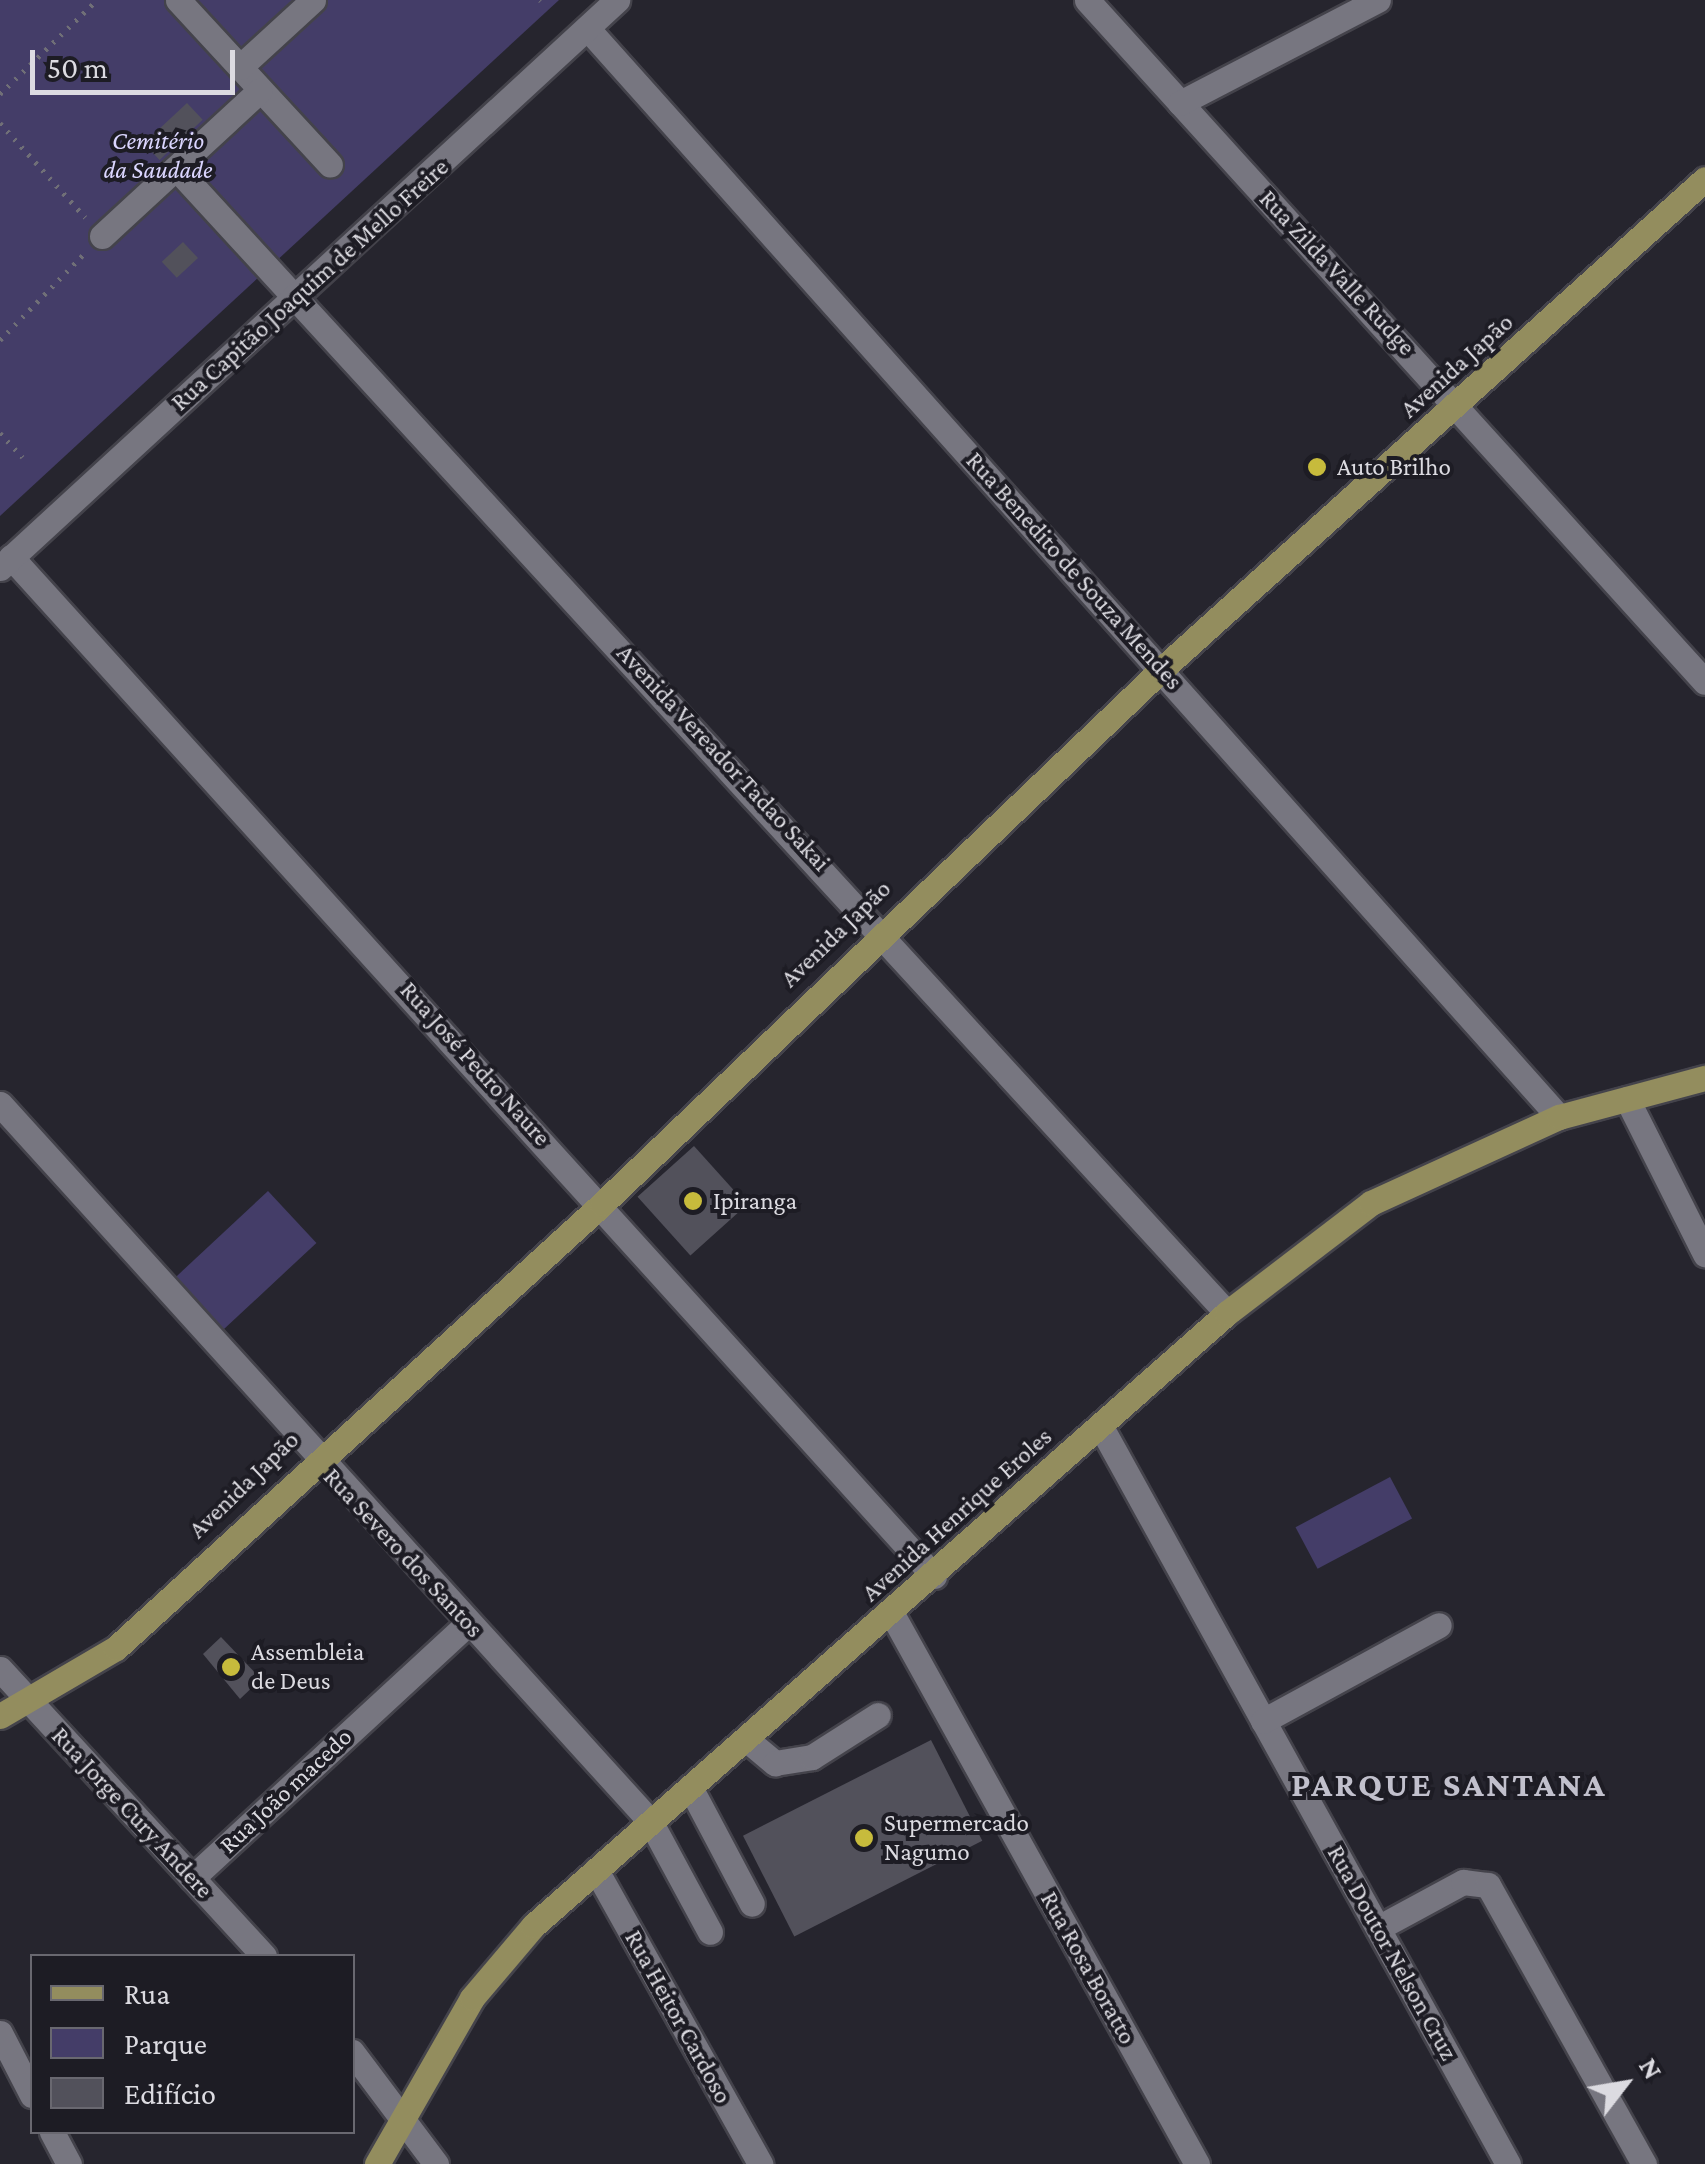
<!DOCTYPE html>
<meta charset="utf-8">
<style>
body{margin:0}
#map{position:relative;width:1705px;height:2164px;overflow:hidden;background:#26252e;font-family:"Crimson Pro",serif}
div>[style]{position:absolute}
.green>*{inset:0;background:#443d68;transform-origin:0 0}
.building>*{inset:0;background:#52515b;transform-origin:0 0}
.path>*{height:5px;margin-top:-2.5px;transform-origin:0;background:repeating-linear-gradient(90deg,#706f77 0 2.5px,transparent 0 10.5px)}
.roads{filter:drop-shadow(2px 0 #44434b) drop-shadow(-2px 0 #44434b) drop-shadow(0 2px #44434b) drop-shadow(0 -2px #44434b)}
.minor>*{height:25px;margin:-12.5px;padding:0 12.5px;transform-origin:12.5px;border-radius:12.5px;background:#777680}
.major>*{height:25px;margin:-12.5px;padding:0 12.5px;transform-origin:12.5px;border-radius:12.5px;background:#938d5e}
.dots>*{width:28px;height:28px;translate:-50% -50%;box-sizing:border-box;border:5px solid #1d1c24;border-radius:50%}
span{translate:-50% -50%;white-space:nowrap;text-align:center;line-height:1.15;-webkit-text-stroke:8px #1d1c24;paint-order:stroke}
.park-label{font-size:25px;color:#dbd6ff;font-style:italic}
.street-label{font-size:25px;color:#dcdbe1}
.poi-label{font-size:25px;color:#dcdbe1}
.left{translate:0 -50%;text-align:left}
.district-label{font-size:35px;color:#c1c0cc;font-weight:700;letter-spacing:2.5px}
.legend{position:absolute;left:30px;top:1954px;width:325px;height:180px;box-sizing:border-box;background:#1d1c24;border:2px solid #696870;margin:0;padding:12px 18px;list-style:none;font-size:30px;color:#dcdbe1}
.legend li{display:flex;align-items:center;gap:20px;height:50px}
.legend b{width:50px;border:2px solid #696870}
.north{position:absolute;left:1575px;top:2034px;width:100px;height:100px;-webkit-text-stroke:8px #1d1c24;paint-order:stroke;rotate:59deg;font-size:28px;font-weight:700;line-height:40px;text-align:center;color:#dcdbe1}
.north::after{content:'';display:block;margin:auto;width:35px;height:45px;background:#dcdbe1;clip-path:polygon(50% 0,100% 100%,50% 72%,0 100%)}
.scale{position:absolute;left:30px;top:50px;width:205px;height:45px;box-sizing:border-box;border:5px solid #dcdbe1;border-top:0;padding-left:12px;font-size:30px;line-height:35px;white-space:nowrap;color:#dcdbe1;-webkit-text-stroke:8px #1d1c24;paint-order:stroke}
</style>
<div id="map">
<div class="green">
<div style="clip-path:polygon(0 0,559px 0,0 516px)"></div>
<div style="left:268px;top:1191px;width:71px;height:130px;rotate:47deg"></div>
<div style="left:1390px;top:1477px;width:47px;height:107px;rotate:62deg"></div>
</div>
<div class="building">
<div style="left:187px;top:103px;width:23px;height:59px;rotate:47deg"></div>
<div style="left:183px;top:242px;width:22px;height:29px;rotate:47deg"></div>
<div style="left:694px;top:1146px;width:79px;height:76px;rotate:48deg"></div>
<div style="clip-path:polygon(221px 1637px,261px 1679px,240px 1699px,203px 1654px)"></div>
<div style="left:931px;top:1740px;width:113px;height:211px;rotate:63deg"></div>
</div>
<div class="path">
<div style="left:540px;top:0;width:1px;rotate:45deg"></div>
<div style="left:0;top:94px;width:135px;rotate:-44.1deg"></div>
<div style="left:0;top:123px;width:127px;rotate:47.9deg"></div>
<div style="left:0;top:340px;width:120px;rotate:-45.7deg"></div>
<div style="left:0;top:433px;width:33px;rotate:47deg"></div>
</div>
<div class="roads">
<div class="minor">
<div style="left:178px;top:0;width:224px;rotate:47.3deg"></div>
<div style="left:1087px;top:0;width:920px;rotate:47.82deg"></div>
<div style="left:587px;top:28px;width:1460px;rotate:48.25deg"></div>
<div style="left:240px;top:67px;width:99px;rotate:-42.5deg"></div>
<div style="left:1180px;top:103px;width:223px;rotate:-27.5deg"></div>
<div style="left:176px;top:168px;width:1554px;rotate:47.45deg"></div>
<div style="left:102px;top:236px;width:214px;rotate:-42.7deg"></div>
<div style="left:11px;top:557px;width:1375px;rotate:47.83deg"></div>
<div style="left:0;top:568px;width:839px;rotate:-42.63deg"></div>
<div style="left:1627px;top:1099px;width:174px;rotate:63.3deg"></div>
<div style="left:0;top:1104px;width:968px;rotate:47.81deg"></div>
<div style="left:650px;top:1821px;width:126px;rotate:61.6deg"></div>
<div style="left:1101px;top:1427px;width:842px;rotate:61.09deg"></div>
<div style="left:892px;top:1614px;width:629px;rotate:60.99deg"></div>
<div style="left:0;top:1669px;width:390px;rotate:47.4deg"></div>
<div style="left:1263px;top:1721px;width:200px;rotate:-28.6deg"></div>
<div style="left:746px;top:1739px;width:38px;rotate:40deg"></div>
<div style="left:775px;top:1763px;width:37px;rotate:-9deg"></div>
<div style="left:812px;top:1757px;width:78px;rotate:-32.5deg"></div>
<div style="left:690px;top:1787px;width:132px;rotate:62.1deg"></div>
<div style="left:596px;top:1870px;width:337px;rotate:60.8deg"></div>
<div style="left:192px;top:1878px;width:376px;rotate:-42.7deg"></div>
<div style="left:1378px;top:1928px;width:97px;rotate:-28.4deg"></div>
<div style="left:1463px;top:1882px;width:25px;rotate:7deg"></div>
<div style="left:1488px;top:1885px;width:320px;rotate:60.8deg"></div>
<div style="left:0;top:2033px;width:70px;rotate:62.7deg"></div>
<div style="left:352px;top:2052px;width:140px;rotate:53.1deg"></div>
<div style="left:52px;top:2132px;width:36px;rotate:62deg"></div>
</div>
<div class="major">
<div style="left:0;top:1716px;width:134px;rotate:-30.4deg"></div>
<div style="left:116px;top:1648px;width:658px;rotate:-42.41deg"></div>
<div style="left:602px;top:1204px;width:774px;rotate:-43.69deg"></div>
<div style="left:1162px;top:669px;width:731px;rotate:-42.06deg"></div>
<div style="left:377px;top:2164px;width:191px;rotate:-60.2deg"></div>
<div style="left:472px;top:1998px;width:94px;rotate:-49.7deg"></div>
<div style="left:533px;top:1926px;width:926px;rotate:-41.45deg"></div>
<div style="left:1227px;top:1313px;width:181px;rotate:-37.4deg"></div>
<div style="left:1371px;top:1203px;width:207px;rotate:-24.6deg"></div>
<div style="left:1559px;top:1117px;width:151px;rotate:-15deg"></div>
</div>
</div>
<div class="dots">
<div style="left:1317px;top:467px;background:#c7bb3c"></div>
<div style="left:693px;top:1201px;background:#c7bb3c"></div>
<div style="left:231px;top:1667px;background:#c7bb3c"></div>
<div style="left:864px;top:1838px;background:#c7bb3c"></div>
</div>
<div class="park-label">
<span style="left:158px;top:156px">Cemitério<br>da Saudade</span>
</div>
<div class="street-label">
<span style="left:1337px;top:273px;rotate:47deg">Rua Zilda Valle Rudge</span>
<span style="left:310px;top:285px;rotate:-42deg">Rua Capitão Joaquim de Mello Freire</span>
<span style="left:1457px;top:366px;rotate:-42deg">Avenida Japão</span>
<span style="left:1074px;top:571px;rotate:48deg">Rua Benedito de Souza Mendes</span>
<span style="left:723px;top:758px;rotate:47deg">Avenida Vereador Tadao Sakai</span>
<span style="left:836px;top:934px;rotate:-44deg">Avenida Japão</span>
<span style="left:475px;top:1064px;rotate:48deg">Rua José Pedro Naure</span>
<span style="left:244px;top:1485px;rotate:-44deg">Avenida Japão</span>
<span style="left:957px;top:1515px;rotate:-42deg">Avenida Henrique Eroles</span>
<span style="left:403px;top:1553px;rotate:47deg">Rua Severo dos Santos</span>
<span style="left:286px;top:1791px;rotate:-43deg">Rua João macedo</span>
<span style="left:132px;top:1813px;rotate:47deg">Rua Jorge Cury Andere</span>
<span style="left:1392px;top:1953px;rotate:61deg">Rua Doutor Nelson Cruz</span>
<span style="left:1088px;top:1968px;rotate:61deg">Rua Rosa Boratto</span>
<span style="left:678px;top:2017px;rotate:61deg">Rua Heitor Cardoso</span>
</div>
<div class="poi-label">
<span class="left" style="left:1337px;top:467px">Auto Brilho</span>
<span class="left" style="left:713px;top:1201px">Ipiranga</span>
<span class="left" style="left:251px;top:1667px">Assembleia<br>de Deus</span>
<span class="left" style="left:884px;top:1838px">Supermercado<br>Nagumo</span>
</div>
<div class="district-label">
<span style="left:1449px;top:1785px">PARQUE SANTANA</span>
</div>
<ul class="legend">
<li><b style="height:12px;background:#938d5e"></b>Rua</li>
<li><b style="height:28px;background:#443d68"></b>Parque</li>
<li><b style="height:28px;background:#52515b"></b>Edifício</li>
</ul>
<div class="north">N</div>
<div class="scale">50 m</div>
</div>
